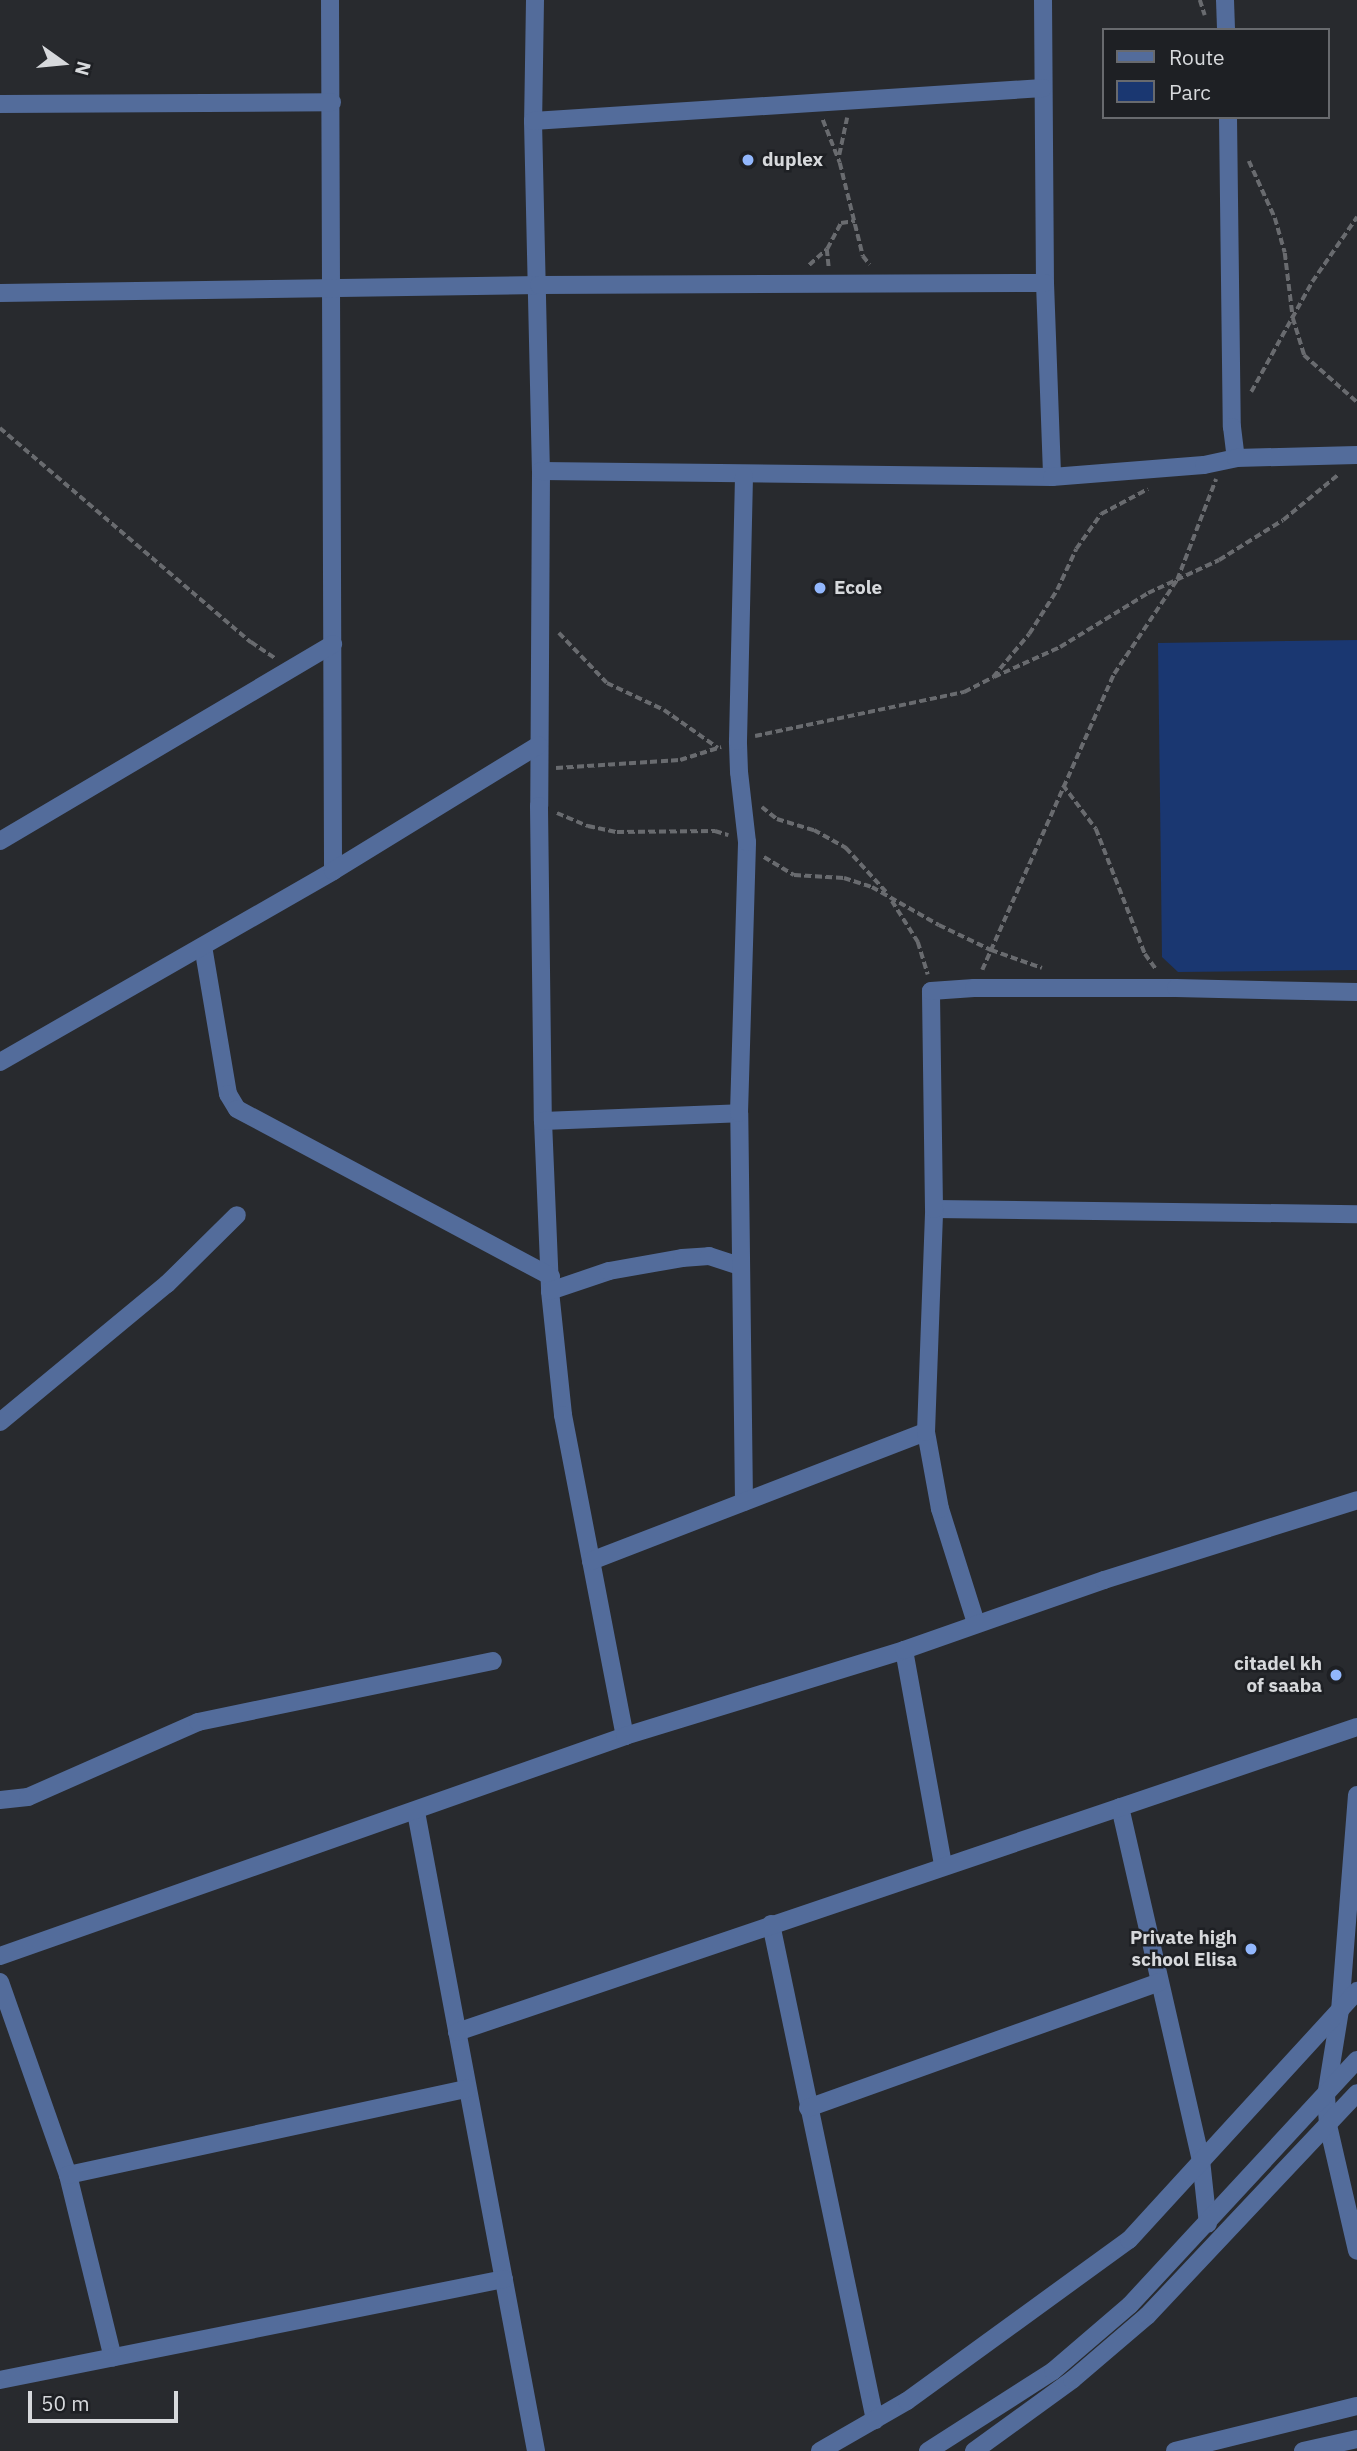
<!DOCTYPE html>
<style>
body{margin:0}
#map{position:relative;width:1357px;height:2451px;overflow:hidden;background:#282a2e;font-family:"IBM Plex Sans",sans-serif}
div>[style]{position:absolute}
.green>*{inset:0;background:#1a3771}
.path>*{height:3.5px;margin-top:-1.75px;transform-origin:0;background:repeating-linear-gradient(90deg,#696b6f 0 7px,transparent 0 10.5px)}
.minor>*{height:18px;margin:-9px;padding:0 9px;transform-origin:9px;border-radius:9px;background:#536c9b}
.dots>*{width:19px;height:19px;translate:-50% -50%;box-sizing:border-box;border:4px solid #1e2024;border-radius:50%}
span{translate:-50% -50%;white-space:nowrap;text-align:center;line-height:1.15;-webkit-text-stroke:5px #1e2024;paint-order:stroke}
.poi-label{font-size:19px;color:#d7d9dc;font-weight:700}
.left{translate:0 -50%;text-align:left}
.right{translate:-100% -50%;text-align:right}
.legend{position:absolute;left:1102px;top:28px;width:228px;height:91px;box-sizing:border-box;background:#1e2024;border:2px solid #686a6e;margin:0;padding:9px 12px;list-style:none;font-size:21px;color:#d7d9dc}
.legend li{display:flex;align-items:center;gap:14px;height:35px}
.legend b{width:35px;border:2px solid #686a6e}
.north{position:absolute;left:28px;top:28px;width:70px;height:70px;-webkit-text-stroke:5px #1e2024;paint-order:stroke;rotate:105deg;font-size:19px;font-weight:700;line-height:28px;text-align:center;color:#d7d9dc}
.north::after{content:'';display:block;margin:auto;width:24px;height:32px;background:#d7d9dc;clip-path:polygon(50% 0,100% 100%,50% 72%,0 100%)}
.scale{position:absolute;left:28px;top:2391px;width:150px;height:32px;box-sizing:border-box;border:4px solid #d7d9dc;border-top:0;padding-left:9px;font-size:21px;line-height:24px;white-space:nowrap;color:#d7d9dc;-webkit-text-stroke:5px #1e2024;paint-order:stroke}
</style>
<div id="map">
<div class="green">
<div style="clip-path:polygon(1357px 640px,1357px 970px,1178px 972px,1162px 957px,1158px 643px)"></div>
</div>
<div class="path">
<div style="left:1200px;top:0;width:16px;rotate:72deg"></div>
<div style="left:823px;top:120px;width:46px;rotate:68.4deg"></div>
<div style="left:840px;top:163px;width:96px;rotate:76.1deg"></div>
<div style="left:863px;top:256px;width:11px;rotate:52deg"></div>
<div style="left:839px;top:155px;width:38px;rotate:-78deg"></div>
<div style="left:1249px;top:161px;width:63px;rotate:65.5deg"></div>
<div style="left:1275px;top:218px;width:36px;rotate:74deg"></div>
<div style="left:1285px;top:253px;width:65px;rotate:83deg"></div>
<div style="left:1293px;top:318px;width:39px;rotate:73deg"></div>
<div style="left:1304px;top:355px;width:71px;rotate:41.6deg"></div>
<div style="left:827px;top:249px;width:19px;rotate:84deg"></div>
<div style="left:809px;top:265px;width:24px;rotate:-42deg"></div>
<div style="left:827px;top:249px;width:30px;rotate:-62deg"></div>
<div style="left:841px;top:223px;width:14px;rotate:-8deg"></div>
<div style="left:1251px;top:392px;width:126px;rotate:-61deg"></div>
<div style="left:1312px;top:282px;width:79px;rotate:-55.3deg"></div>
<div style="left:0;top:428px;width:330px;rotate:40.5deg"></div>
<div style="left:251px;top:642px;width:29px;rotate:34deg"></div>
<div style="left:559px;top:633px;width:69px;rotate:46.2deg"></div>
<div style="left:607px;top:683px;width:63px;rotate:25.3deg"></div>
<div style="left:664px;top:710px;width:66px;rotate:35.1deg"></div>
<div style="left:994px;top:677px;width:72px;rotate:-24.4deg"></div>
<div style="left:1060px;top:647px;width:103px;rotate:-31.5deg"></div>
<div style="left:1148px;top:593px;width:78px;rotate:-24.9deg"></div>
<div style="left:1219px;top:560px;width:75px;rotate:-32deg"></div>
<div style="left:1283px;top:520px;width:72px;rotate:-39.4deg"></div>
<div style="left:755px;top:736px;width:214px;rotate:-11.9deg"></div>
<div style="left:964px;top:692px;width:33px;rotate:-27deg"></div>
<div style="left:993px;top:677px;width:56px;rotate:-50.1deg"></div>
<div style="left:1029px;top:634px;width:52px;rotate:-57.5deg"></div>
<div style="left:1057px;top:590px;width:45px;rotate:-65.1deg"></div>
<div style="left:1076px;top:549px;width:43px;rotate:-54.5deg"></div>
<div style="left:1101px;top:514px;width:53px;rotate:-28deg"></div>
<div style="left:556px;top:768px;width:124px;rotate:-3.7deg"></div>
<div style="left:680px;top:760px;width:43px;rotate:-17.6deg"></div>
<div style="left:1063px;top:785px;width:55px;rotate:53.1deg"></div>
<div style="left:1096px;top:829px;width:134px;rotate:68.6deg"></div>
<div style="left:1145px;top:954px;width:19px;rotate:54deg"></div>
<div style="left:762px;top:807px;width:19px;rotate:39deg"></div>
<div style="left:777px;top:819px;width:39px;rotate:17deg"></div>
<div style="left:814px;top:830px;width:37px;rotate:29deg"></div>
<div style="left:846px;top:848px;width:62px;rotate:47.6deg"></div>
<div style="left:557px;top:813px;width:34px;rotate:23deg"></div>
<div style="left:588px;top:826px;width:30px;rotate:12deg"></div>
<div style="left:617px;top:832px;width:98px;rotate:-0.6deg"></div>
<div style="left:715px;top:831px;width:14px;rotate:17deg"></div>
<div style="left:764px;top:857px;width:35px;rotate:31deg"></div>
<div style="left:794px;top:875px;width:50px;rotate:3.4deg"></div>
<div style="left:844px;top:878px;width:29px;rotate:18deg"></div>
<div style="left:872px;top:887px;width:77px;rotate:29.6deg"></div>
<div style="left:939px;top:925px;width:58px;rotate:25.7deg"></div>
<div style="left:991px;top:950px;width:54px;rotate:19.4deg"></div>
<div style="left:892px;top:901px;width:49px;rotate:57.6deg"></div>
<div style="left:918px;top:942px;width:34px;rotate:73deg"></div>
<div style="left:982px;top:970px;width:324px;rotate:-66deg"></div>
<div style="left:1114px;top:674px;width:113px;rotate:-56.2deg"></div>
<div style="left:1177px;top:580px;width:108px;rotate:-68.9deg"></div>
</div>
<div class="minor">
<div style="left:330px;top:0;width:871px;rotate:89.8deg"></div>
<div style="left:535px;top:0;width:121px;rotate:90.9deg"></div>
<div style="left:533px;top:121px;width:350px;rotate:88.7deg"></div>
<div style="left:541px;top:471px;width:335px;rotate:90.3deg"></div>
<div style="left:539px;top:806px;width:315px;rotate:89.3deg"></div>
<div style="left:543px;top:1121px;width:170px;rotate:87.6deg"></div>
<div style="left:550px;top:1291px;width:125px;rotate:84deg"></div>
<div style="left:563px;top:1415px;width:327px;rotate:79.1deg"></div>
<div style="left:1043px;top:0;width:283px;rotate:89.6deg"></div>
<div style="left:1045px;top:283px;width:194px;rotate:87.9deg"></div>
<div style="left:1225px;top:0;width:30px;rotate:88deg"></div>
<div style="left:0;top:104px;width:332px;rotate:-0.3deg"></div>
<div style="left:1228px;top:117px;width:310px;rotate:89.3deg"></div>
<div style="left:1232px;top:427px;width:31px;rotate:83deg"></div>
<div style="left:533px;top:121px;width:511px;rotate:-3.7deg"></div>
<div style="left:0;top:293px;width:539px;rotate:-0.85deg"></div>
<div style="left:539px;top:285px;width:506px;rotate:-0.23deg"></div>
<div style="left:541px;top:471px;width:511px;rotate:0.67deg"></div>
<div style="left:1052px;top:477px;width:152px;rotate:-4.5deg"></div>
<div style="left:1204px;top:465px;width:33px;rotate:-12deg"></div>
<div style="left:1236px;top:458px;width:121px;rotate:-1.4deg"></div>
<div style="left:0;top:841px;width:387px;rotate:-30.6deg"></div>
<div style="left:203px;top:946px;width:150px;rotate:80.4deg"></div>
<div style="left:228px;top:1094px;width:17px;rotate:59deg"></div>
<div style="left:237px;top:1109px;width:356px;rotate:28.1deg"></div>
<div style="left:0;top:1062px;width:384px;rotate:-29.8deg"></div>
<div style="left:333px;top:871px;width:241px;rotate:-31.5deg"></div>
<div style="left:543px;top:1121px;width:196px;rotate:-2.3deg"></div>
<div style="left:934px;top:1209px;width:423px;rotate:0.7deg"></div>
<div style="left:550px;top:1291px;width:62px;rotate:-18.7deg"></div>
<div style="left:609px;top:1271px;width:74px;rotate:-10.1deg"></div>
<div style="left:682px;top:1258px;width:27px;rotate:-4deg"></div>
<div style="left:709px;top:1256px;width:33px;rotate:18deg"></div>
<div style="left:0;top:1422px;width:217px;rotate:-39.6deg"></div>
<div style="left:167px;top:1284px;width:98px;rotate:-44.6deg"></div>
<div style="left:744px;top:1502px;width:389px;rotate:-90.7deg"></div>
<div style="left:739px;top:1113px;width:271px;rotate:-88.3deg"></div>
<div style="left:747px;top:842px;width:70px;rotate:-96.5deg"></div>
<div style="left:739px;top:772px;width:31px;rotate:-92deg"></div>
<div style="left:738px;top:741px;width:265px;rotate:-88.7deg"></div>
<div style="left:591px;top:1561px;width:359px;rotate:-21.1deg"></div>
<div style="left:976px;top:1623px;width:120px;rotate:-107.5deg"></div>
<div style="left:940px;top:1509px;width:78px;rotate:-100.3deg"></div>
<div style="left:926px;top:1432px;width:223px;rotate:-87.9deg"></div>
<div style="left:934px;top:1209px;width:218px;rotate:-90.8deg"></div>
<div style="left:931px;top:991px;width:43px;rotate:-4deg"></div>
<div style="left:974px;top:988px;width:202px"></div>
<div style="left:1176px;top:988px;width:181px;rotate:1.3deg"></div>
<div style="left:904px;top:1650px;width:219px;rotate:79.7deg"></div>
<div style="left:1357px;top:1795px;width:216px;rotate:94.5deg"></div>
<div style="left:1340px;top:2010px;width:87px;rotate:99.2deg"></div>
<div style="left:1326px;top:2096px;width:29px;rotate:86deg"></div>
<div style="left:1328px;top:2125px;width:129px;rotate:77deg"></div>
<div style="left:0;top:1800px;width:28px;rotate:-6deg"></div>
<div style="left:28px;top:1797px;width:186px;rotate:-23.8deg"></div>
<div style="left:198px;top:1722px;width:301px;rotate:-11.7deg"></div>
<div style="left:1120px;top:1807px;width:362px;rotate:77.1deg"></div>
<div style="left:1201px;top:2160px;width:64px;rotate:83.8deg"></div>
<div style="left:416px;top:1812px;width:650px;rotate:79.36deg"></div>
<div style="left:771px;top:1924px;width:507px;rotate:78.16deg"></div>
<div style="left:0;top:1956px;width:663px;rotate:-19.39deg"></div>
<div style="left:625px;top:1736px;width:292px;rotate:-17.1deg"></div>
<div style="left:904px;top:1650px;width:212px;rotate:-19.3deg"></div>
<div style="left:1104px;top:1580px;width:265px;rotate:-17.5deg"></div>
<div style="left:0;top:1982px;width:205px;rotate:70.6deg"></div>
<div style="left:68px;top:2175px;width:188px;rotate:76.2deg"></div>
<div style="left:457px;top:2032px;width:950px;rotate:-18.72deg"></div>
<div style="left:808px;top:2108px;width:373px;rotate:-19.7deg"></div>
<div style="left:68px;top:2175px;width:408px;rotate:-12.2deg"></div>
<div style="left:0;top:2380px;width:514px;rotate:-11.33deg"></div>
<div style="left:820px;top:2451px;width:100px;rotate:-29.9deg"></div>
<div style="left:907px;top:2401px;width:274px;rotate:-36deg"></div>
<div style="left:1129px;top:2240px;width:338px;rotate:-47.5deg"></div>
<div style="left:928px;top:2451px;width:148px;rotate:-32.6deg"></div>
<div style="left:1053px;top:2371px;width:101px;rotate:-40.6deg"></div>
<div style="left:1130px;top:2305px;width:334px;rotate:-47.2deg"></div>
<div style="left:974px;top:2451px;width:121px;rotate:-35.9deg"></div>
<div style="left:1072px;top:2380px;width:99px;rotate:-40.5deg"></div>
<div style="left:1147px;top:2316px;width:306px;rotate:-46.7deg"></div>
<div style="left:1175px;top:2451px;width:187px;rotate:-13.9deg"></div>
<div style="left:1303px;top:2451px;width:55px;rotate:-12.5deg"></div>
</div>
<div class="dots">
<div style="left:748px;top:160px;background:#92b7fd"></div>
<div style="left:820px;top:588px;background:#92b7fd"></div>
<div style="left:1336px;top:1675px;background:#92b7fd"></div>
<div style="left:1251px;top:1949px;background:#92b7fd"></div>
</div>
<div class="poi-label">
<span class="left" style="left:762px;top:160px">duplex</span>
<span class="left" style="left:834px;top:588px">Ecole</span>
<span class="right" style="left:1322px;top:1675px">citadel kh<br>of saaba</span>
<span class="right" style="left:1237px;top:1949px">Private high<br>school Elisa</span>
</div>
<ul class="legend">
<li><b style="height:9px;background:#536c9b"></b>Route</li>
<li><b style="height:19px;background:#1a3771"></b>Parc</li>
</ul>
<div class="north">N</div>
<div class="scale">50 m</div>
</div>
